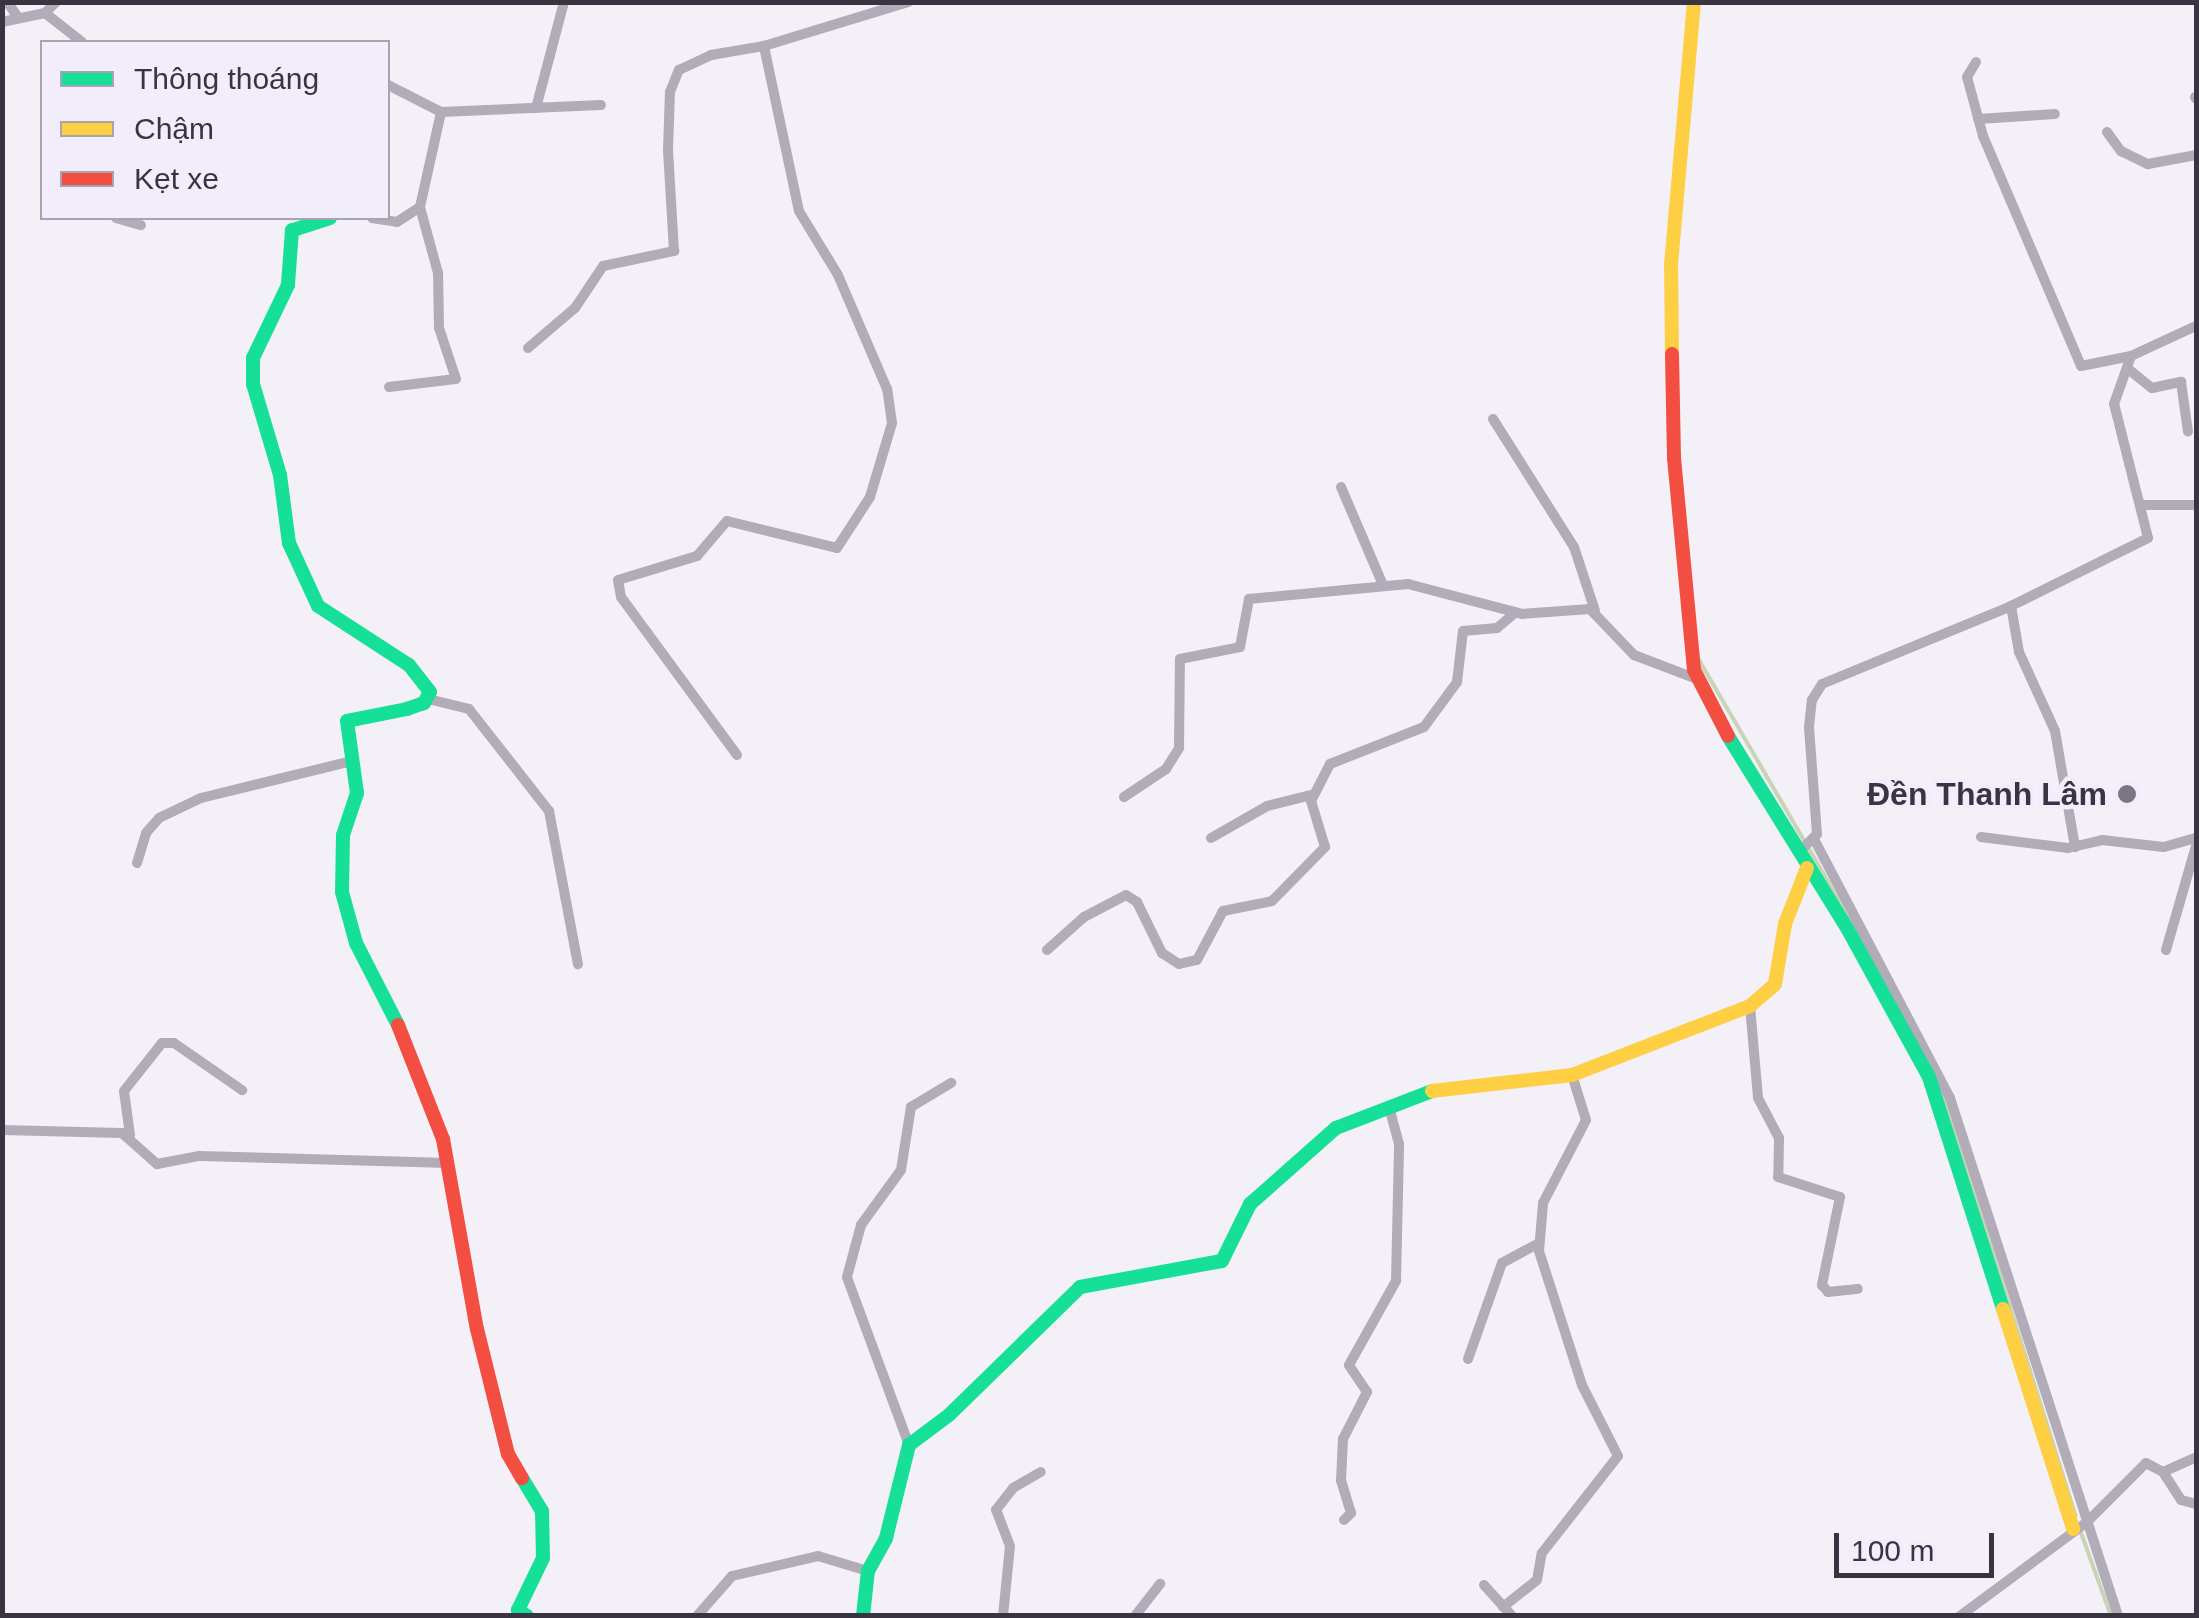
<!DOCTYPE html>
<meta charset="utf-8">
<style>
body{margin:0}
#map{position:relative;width:2199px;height:1618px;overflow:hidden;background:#f3f0f8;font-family:Arial,sans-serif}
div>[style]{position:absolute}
.stream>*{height:4px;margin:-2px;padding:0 2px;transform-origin:2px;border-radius:2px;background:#c7d4b6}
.street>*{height:10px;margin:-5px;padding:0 5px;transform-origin:5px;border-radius:5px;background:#b2acb8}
.fast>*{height:14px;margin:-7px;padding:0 7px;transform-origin:7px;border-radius:7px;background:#16e098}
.slow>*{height:14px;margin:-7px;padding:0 7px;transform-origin:7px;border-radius:7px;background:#ffcf43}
.jam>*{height:14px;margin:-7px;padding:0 7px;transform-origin:7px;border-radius:7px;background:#f24e42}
.dots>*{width:28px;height:28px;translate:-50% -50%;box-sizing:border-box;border:5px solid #f2edfb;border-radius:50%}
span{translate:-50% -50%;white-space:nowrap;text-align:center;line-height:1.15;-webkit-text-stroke:9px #f2edfb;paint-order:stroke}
.poi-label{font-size:32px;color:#3a3442;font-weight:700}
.right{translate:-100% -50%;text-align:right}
.frame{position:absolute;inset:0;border:5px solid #3a3442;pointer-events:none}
.legend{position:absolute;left:40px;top:40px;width:350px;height:180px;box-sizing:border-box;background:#f2edfb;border:2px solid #a8a3b1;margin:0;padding:12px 18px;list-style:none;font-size:30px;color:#3a3442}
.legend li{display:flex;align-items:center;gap:20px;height:50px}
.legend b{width:50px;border:2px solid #a8a3b1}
.scale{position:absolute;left:1834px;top:1533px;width:160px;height:45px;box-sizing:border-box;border:5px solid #3a3442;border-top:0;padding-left:12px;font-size:30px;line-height:35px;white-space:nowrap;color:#3a3442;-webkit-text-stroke:8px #f2edfb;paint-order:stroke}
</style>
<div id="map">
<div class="stream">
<div style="left:1699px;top:660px;width:320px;rotate:59.8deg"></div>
<div style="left:1944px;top:1096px;width:440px;rotate:72.6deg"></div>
<div style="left:2080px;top:1530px;width:91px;rotate:70.2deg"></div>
</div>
<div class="street">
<div style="left:7px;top:2px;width:17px;rotate:54deg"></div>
<div style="left:45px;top:13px;width:47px;rotate:38.1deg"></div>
<div style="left:2px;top:22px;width:44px;rotate:-11.8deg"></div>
<div style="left:45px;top:13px;width:16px;rotate:-45deg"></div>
<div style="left:1976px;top:62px;width:17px;rotate:121deg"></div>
<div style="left:1967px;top:77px;width:61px;rotate:74.8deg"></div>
<div style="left:1983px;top:136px;width:250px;rotate:66.9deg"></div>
<div style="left:2081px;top:366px;width:51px;rotate:-11.3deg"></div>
<div style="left:2131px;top:356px;width:72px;rotate:-24.8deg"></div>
<div style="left:388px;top:85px;width:59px;rotate:27deg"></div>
<div style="left:2195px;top:97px;width:2px;rotate:63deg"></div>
<div style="left:536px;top:108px;width:110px;rotate:-75.2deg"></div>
<div style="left:1978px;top:119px;width:77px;rotate:-3.7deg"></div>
<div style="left:2107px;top:132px;width:24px;rotate:54deg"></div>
<div style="left:2121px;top:151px;width:30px;rotate:26deg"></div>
<div style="left:2148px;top:164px;width:49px;rotate:-10.6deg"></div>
<div style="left:116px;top:218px;width:26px;rotate:16deg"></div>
<div style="left:372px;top:218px;width:25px;rotate:9deg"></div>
<div style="left:397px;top:222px;width:27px;rotate:-33deg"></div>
<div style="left:420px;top:207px;width:97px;rotate:-77.5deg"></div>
<div style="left:441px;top:112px;width:160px;rotate:-2.5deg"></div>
<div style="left:528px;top:348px;width:62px;rotate:-40.4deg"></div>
<div style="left:575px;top:308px;width:50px;rotate:-56.3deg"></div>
<div style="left:603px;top:266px;width:73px;rotate:-11.9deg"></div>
<div style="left:674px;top:251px;width:100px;rotate:-93.4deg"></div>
<div style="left:668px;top:151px;width:59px;rotate:-88.1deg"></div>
<div style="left:670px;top:92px;width:24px;rotate:-68deg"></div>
<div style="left:679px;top:70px;width:35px;rotate:-25deg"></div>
<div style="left:711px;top:55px;width:54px;rotate:-9.6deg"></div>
<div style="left:764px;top:46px;width:151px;rotate:-17deg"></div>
<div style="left:2127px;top:368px;width:32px;rotate:39deg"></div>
<div style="left:2152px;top:388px;width:30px;rotate:-12deg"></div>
<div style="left:2181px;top:382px;width:50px;rotate:82deg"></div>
<div style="left:389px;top:387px;width:67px;rotate:-6.8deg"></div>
<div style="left:456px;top:379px;width:54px;rotate:-108.4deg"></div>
<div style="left:439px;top:328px;width:55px;rotate:-91deg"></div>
<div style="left:438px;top:273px;width:68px;rotate:-105.3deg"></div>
<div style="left:1493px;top:419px;width:151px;rotate:57.7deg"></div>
<div style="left:1574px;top:547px;width:67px;rotate:71.8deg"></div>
<div style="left:1341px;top:487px;width:107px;rotate:66.8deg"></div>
<div style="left:2141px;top:505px;width:55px"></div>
<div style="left:2011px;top:606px;width:47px;rotate:80.1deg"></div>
<div style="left:2019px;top:652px;width:87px;rotate:65.5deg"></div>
<div style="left:2055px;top:731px;width:118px;rotate:80.2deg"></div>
<div style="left:428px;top:699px;width:42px;rotate:13.7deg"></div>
<div style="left:469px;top:709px;width:130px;rotate:51.9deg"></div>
<div style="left:549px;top:811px;width:156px;rotate:79.3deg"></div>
<div style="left:737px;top:755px;width:196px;rotate:-126.3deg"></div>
<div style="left:621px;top:597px;width:17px;rotate:-100deg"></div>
<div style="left:618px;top:580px;width:83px;rotate:-16.9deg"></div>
<div style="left:697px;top:556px;width:46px;rotate:-49.4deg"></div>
<div style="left:727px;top:521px;width:113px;rotate:13.8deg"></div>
<div style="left:837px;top:548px;width:61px;rotate:-57.1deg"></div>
<div style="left:870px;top:497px;width:77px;rotate:-73.4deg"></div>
<div style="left:892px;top:423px;width:34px;rotate:-98deg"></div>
<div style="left:887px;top:389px;width:124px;rotate:-113.3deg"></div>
<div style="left:838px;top:275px;width:75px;rotate:-121.4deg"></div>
<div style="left:799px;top:211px;width:169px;rotate:-102deg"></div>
<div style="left:1124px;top:797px;width:50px;rotate:-33.7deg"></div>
<div style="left:1166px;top:769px;width:25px;rotate:-58deg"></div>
<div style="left:1179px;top:748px;width:89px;rotate:-89.4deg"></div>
<div style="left:1180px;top:659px;width:61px;rotate:-11.3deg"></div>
<div style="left:1240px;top:647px;width:49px;rotate:-79.4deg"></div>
<div style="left:1249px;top:599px;width:160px;rotate:-5.4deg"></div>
<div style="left:1408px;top:584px;width:118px;rotate:14.7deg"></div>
<div style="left:1522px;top:614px;width:68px;rotate:-4.2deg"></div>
<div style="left:1590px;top:609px;width:64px;rotate:46.3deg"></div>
<div style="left:1634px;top:655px;width:67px;rotate:20.9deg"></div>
<div style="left:1981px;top:837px;width:88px;rotate:7.2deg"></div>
<div style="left:2068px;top:848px;width:35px;rotate:-13deg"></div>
<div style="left:2102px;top:840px;width:62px;rotate:6.4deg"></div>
<div style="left:2164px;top:847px;width:33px;rotate:-16deg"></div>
<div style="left:1211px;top:838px;width:64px;rotate:-29.7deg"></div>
<div style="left:1267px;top:806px;width:45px;rotate:-14deg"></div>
<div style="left:1814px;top:839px;width:293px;rotate:62.3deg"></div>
<div style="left:1950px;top:1098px;width:545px;rotate:72.03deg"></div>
<div style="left:1800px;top:851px;width:24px;rotate:-45deg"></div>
<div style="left:1817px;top:834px;width:107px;rotate:-94.3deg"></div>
<div style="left:1809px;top:727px;width:27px;rotate:-84deg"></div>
<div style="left:1812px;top:700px;width:19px;rotate:-58deg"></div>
<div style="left:1822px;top:684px;width:204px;rotate:-22.4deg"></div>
<div style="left:2011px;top:606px;width:153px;rotate:-26.4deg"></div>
<div style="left:2148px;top:538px;width:138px;rotate:-104.2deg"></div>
<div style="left:2114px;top:404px;width:51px;rotate:-70.5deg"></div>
<div style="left:137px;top:863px;width:31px;rotate:-73deg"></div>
<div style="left:146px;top:833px;width:20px;rotate:-49deg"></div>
<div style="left:159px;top:818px;width:47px;rotate:-25.5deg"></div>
<div style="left:201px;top:798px;width:155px;rotate:-13.8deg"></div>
<div style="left:1047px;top:950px;width:50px;rotate:-41.7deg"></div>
<div style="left:1084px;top:917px;width:47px;rotate:-27.6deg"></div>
<div style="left:1126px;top:895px;width:13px;rotate:32deg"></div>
<div style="left:1137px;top:902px;width:57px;rotate:63.9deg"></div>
<div style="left:1162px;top:953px;width:20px;rotate:33deg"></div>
<div style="left:1179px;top:964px;width:18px;rotate:-13deg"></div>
<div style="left:1197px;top:960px;width:55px;rotate:-62deg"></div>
<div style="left:1223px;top:911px;width:50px;rotate:-11.5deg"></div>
<div style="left:1272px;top:901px;width:76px;rotate:-45.5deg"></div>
<div style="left:1325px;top:847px;width:48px;rotate:-106.9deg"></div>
<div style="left:1311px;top:801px;width:42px;rotate:-62.8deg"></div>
<div style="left:1330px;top:764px;width:101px;rotate:-21.5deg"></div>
<div style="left:1424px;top:727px;width:56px;rotate:-53.7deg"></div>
<div style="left:1457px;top:682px;width:51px;rotate:-83.3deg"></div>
<div style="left:1463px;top:631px;width:34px;rotate:-5deg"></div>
<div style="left:1497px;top:628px;width:23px;rotate:-40deg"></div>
<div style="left:2166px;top:950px;width:108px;rotate:-73.9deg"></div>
<div style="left:1750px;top:1006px;width:92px;rotate:85deg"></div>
<div style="left:1758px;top:1098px;width:45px;rotate:62.3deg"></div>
<div style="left:1779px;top:1138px;width:39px;rotate:91deg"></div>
<div style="left:1778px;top:1177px;width:65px;rotate:17.9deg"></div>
<div style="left:1840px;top:1197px;width:90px;rotate:101.6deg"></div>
<div style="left:1822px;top:1285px;width:9px;rotate:49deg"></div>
<div style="left:1828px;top:1292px;width:30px;rotate:-6deg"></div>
<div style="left:2px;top:1130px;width:120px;rotate:1.4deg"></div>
<div style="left:122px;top:1133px;width:47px;rotate:41.5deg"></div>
<div style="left:157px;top:1164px;width:43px;rotate:-10.8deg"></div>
<div style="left:199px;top:1156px;width:250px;rotate:1.6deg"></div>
<div style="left:130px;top:1135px;width:44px;rotate:-97.8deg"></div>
<div style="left:124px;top:1091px;width:61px;rotate:-51.6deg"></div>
<div style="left:162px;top:1043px;width:12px"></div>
<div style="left:174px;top:1043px;width:83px;rotate:34.7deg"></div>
<div style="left:1468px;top:1359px;width:102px;rotate:-70.5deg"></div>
<div style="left:1502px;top:1263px;width:42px;rotate:-28.4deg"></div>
<div style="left:909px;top:1445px;width:179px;rotate:-110.3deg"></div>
<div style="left:847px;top:1277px;width:54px;rotate:-74.9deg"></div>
<div style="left:861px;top:1225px;width:68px;rotate:-54deg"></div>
<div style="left:901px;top:1170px;width:64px;rotate:-81deg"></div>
<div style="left:911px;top:1107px;width:47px;rotate:-31deg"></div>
<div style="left:2163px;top:1472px;width:36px;rotate:-24deg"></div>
<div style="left:1344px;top:1520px;width:10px;rotate:-45deg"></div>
<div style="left:1351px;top:1513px;width:34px;rotate:-107deg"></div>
<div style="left:1341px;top:1481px;width:42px;rotate:-87.3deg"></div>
<div style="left:1343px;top:1439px;width:53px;rotate:-62.9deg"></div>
<div style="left:1367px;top:1392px;width:32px;rotate:-124deg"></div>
<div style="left:1349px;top:1365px;width:96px;rotate:-60.8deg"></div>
<div style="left:1396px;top:1281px;width:137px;rotate:-88.7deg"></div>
<div style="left:1399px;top:1144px;width:35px;rotate:-105deg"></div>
<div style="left:1484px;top:1585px;width:42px;rotate:47.9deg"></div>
<div style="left:1503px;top:1607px;width:43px;rotate:-38.5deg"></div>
<div style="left:1537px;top:1580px;width:27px;rotate:-80deg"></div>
<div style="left:1542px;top:1553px;width:123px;rotate:-51.9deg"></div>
<div style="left:1618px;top:1456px;width:80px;rotate:-116.9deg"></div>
<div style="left:1582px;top:1385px;width:141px;rotate:-107.8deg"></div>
<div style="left:1539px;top:1251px;width:48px;rotate:-85.2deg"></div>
<div style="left:1543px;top:1203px;width:93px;rotate:-62.6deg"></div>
<div style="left:1586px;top:1120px;width:47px;rotate:-107.3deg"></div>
<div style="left:697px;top:1616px;width:53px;rotate:-48.8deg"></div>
<div style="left:732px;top:1576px;width:88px;rotate:-13.1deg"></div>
<div style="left:818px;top:1556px;width:52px;rotate:16.7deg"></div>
<div style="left:1003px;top:1616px;width:70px;rotate:-84.3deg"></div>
<div style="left:1010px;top:1546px;width:39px;rotate:-111deg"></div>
<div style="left:996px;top:1510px;width:28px;rotate:-52deg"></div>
<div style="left:1013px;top:1488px;width:32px;rotate:-30deg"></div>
<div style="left:1135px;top:1616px;width:41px;rotate:-52deg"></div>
<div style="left:1960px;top:1616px;width:158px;rotate:-36.5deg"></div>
<div style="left:2087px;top:1522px;width:83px;rotate:-45deg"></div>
<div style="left:2146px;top:1463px;width:19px;rotate:28deg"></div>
<div style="left:2163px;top:1472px;width:33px;rotate:57deg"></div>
<div style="left:2181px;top:1500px;width:16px;rotate:15deg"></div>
</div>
<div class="fast">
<div style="left:330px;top:218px;width:40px;rotate:162deg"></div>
<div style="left:292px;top:230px;width:55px;rotate:94.2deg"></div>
<div style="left:288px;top:285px;width:81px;rotate:115.6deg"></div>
<div style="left:253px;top:358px;width:26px;rotate:90deg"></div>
<div style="left:253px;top:384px;width:95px;rotate:73.5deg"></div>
<div style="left:280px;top:475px;width:69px;rotate:82.5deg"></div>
<div style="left:289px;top:543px;width:69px;rotate:65.3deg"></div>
<div style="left:318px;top:606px;width:108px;rotate:33deg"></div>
<div style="left:409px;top:665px;width:34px;rotate:52deg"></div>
<div style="left:430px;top:692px;width:13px;rotate:119deg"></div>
<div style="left:424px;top:703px;width:18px;rotate:161deg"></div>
<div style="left:407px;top:709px;width:61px;rotate:168.7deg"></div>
<div style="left:347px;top:721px;width:73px;rotate:82.1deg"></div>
<div style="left:357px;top:793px;width:44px;rotate:108.4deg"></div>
<div style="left:343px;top:835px;width:57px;rotate:91deg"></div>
<div style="left:342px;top:892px;width:53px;rotate:74.6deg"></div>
<div style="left:356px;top:943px;width:92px;rotate:62.9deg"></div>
<div style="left:1728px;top:736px;width:226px;rotate:58.2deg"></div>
<div style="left:1847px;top:928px;width:170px;rotate:61.2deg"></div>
<div style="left:1929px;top:1077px;width:244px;rotate:72.3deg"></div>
<div style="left:522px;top:1478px;width:39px;rotate:59deg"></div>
<div style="left:542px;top:1511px;width:47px;rotate:88.8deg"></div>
<div style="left:543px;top:1558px;width:58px;rotate:115.7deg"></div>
<div style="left:518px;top:1610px;width:11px;rotate:34deg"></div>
<div style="left:863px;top:1616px;width:45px;rotate:-83.7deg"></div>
<div style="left:868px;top:1571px;width:38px;rotate:-61deg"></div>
<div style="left:886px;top:1538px;width:96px;rotate:-76.1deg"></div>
<div style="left:909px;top:1445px;width:50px;rotate:-36.9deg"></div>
<div style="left:949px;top:1415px;width:183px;rotate:-44.3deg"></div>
<div style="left:1080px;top:1287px;width:144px;rotate:-10.4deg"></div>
<div style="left:1222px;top:1261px;width:64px;rotate:-63.8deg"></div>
<div style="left:1250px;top:1204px;width:115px;rotate:-41.5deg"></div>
<div style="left:1336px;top:1128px;width:103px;rotate:-21.1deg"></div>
</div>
<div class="slow">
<div style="left:1672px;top:354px;width:89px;rotate:-90.6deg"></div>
<div style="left:1671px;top:265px;width:264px;rotate:-85deg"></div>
<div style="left:1432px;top:1091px;width:141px;rotate:-6.5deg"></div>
<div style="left:1572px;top:1075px;width:191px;rotate:-21.2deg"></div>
<div style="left:1750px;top:1006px;width:33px;rotate:-41deg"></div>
<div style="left:1775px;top:984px;width:61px;rotate:-80.5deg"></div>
<div style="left:1785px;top:924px;width:60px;rotate:-68.6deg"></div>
<div style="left:2003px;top:1309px;width:231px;rotate:72.3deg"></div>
</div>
<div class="jam">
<div style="left:1672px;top:354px;width:104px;rotate:88.9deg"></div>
<div style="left:1674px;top:458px;width:213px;rotate:84.6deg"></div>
<div style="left:1694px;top:670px;width:74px;rotate:62.7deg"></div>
<div style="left:398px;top:1025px;width:123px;rotate:68.5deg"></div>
<div style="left:443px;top:1139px;width:193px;rotate:79.9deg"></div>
<div style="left:477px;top:1329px;width:129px;rotate:76.1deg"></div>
<div style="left:508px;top:1454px;width:28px;rotate:60deg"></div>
</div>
<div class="dots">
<div style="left:2127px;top:794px;background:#7b7682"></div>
</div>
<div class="poi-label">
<span class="right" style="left:2107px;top:794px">Đền Thanh Lâm</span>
</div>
<div class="frame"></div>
<ul class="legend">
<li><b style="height:12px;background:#16e098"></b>Thông thoáng</li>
<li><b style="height:12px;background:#ffcf43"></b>Chậm</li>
<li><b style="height:12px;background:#f24e42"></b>Kẹt xe</li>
</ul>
<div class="scale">100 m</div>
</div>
